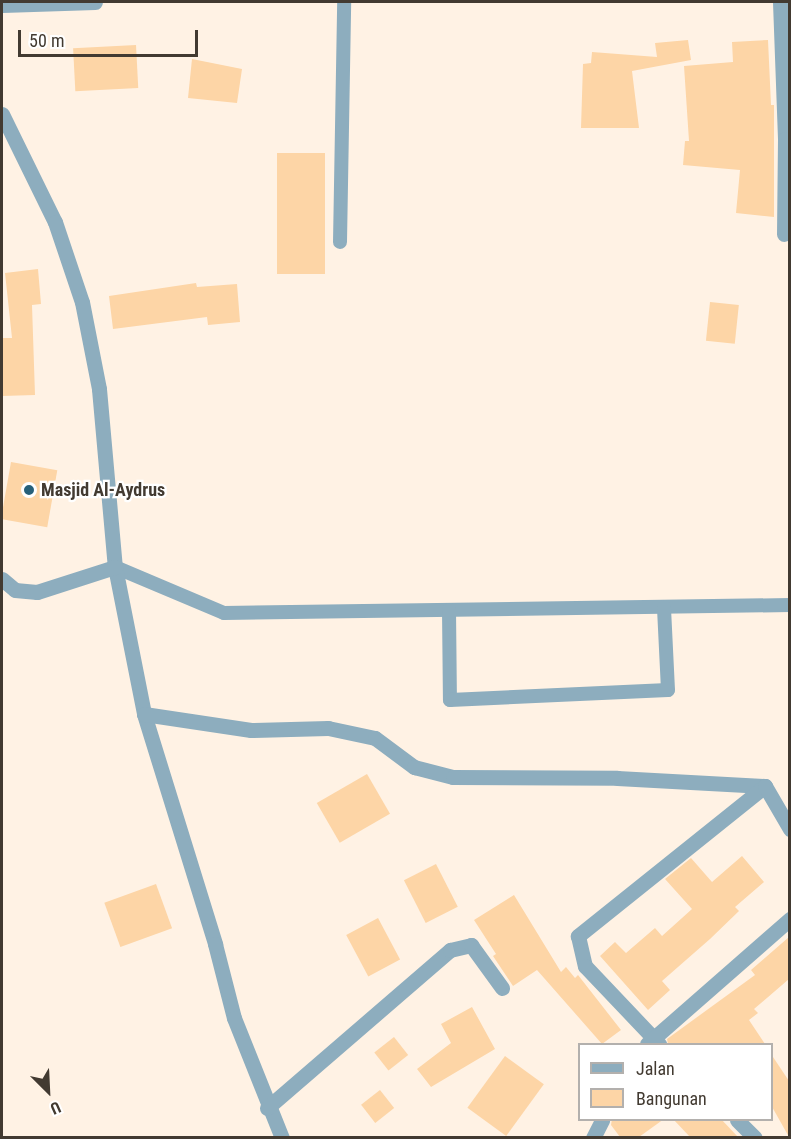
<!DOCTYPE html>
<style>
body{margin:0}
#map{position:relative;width:791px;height:1139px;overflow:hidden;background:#fff2e4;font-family:"Roboto Condensed",sans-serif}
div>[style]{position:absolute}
.building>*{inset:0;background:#fdd5a6;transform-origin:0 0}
.service>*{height:14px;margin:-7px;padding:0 7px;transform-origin:7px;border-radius:7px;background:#8dadbe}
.minor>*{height:15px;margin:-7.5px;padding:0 7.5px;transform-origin:7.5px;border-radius:7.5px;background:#8dadbe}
.tertiary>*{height:15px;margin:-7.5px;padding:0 7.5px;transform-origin:7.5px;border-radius:7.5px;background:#8dadbe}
.dots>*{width:16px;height:16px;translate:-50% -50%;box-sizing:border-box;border:3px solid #fff;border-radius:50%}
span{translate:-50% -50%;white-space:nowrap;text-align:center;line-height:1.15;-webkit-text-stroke:4.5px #fff;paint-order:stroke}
.poi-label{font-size:18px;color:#423a31;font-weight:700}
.left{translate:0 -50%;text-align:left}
.frame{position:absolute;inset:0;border:3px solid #423a31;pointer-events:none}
.legend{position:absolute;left:578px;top:1043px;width:195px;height:78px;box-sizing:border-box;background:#fff;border:2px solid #b3b0ad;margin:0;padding:8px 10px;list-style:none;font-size:18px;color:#423a31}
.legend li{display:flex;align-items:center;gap:12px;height:30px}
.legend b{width:30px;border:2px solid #b3b0ad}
.north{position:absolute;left:18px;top:1061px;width:60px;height:60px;-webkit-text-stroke:4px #fff;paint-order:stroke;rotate:156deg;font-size:16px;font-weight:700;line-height:24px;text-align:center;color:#423a31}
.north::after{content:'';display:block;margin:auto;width:21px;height:27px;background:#423a31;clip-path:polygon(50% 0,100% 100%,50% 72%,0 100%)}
.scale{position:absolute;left:18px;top:30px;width:180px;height:27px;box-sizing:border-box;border:3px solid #423a31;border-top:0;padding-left:8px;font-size:18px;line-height:21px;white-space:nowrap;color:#423a31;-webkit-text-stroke:4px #fff;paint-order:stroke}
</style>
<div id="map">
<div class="building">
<div style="clip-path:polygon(688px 40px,691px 60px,632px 71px,639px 128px,581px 128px,583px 64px,591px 63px,592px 52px,657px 57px,655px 43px)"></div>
<div style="clip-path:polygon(768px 40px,771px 105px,774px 105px,774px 217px,736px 213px,740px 170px,683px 165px,685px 141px,689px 141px,684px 66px,733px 62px,732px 42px)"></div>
<div style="left:136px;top:45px;width:43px;height:63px;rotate:87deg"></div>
<div style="clip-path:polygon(192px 59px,242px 69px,237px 103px,188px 98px)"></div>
<div style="left:277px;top:153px;width:48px;height:121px"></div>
<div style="clip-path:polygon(38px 269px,41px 304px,32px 305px,35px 395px,2px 396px,2px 338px,12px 338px,5px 273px)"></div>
<div style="clip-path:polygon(196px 283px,197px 287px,237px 284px,240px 322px,208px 325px,207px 317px,113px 329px,109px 296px)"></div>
<div style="left:710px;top:302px;width:29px;height:39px;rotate:6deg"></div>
<div style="left:11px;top:462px;width:47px;height:58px;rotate:10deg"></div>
<div style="left:367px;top:774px;width:46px;height:58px;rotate:60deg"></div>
<div style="clip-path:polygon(742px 856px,764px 882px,735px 907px,739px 911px,710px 939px,662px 981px,670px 990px,648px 1010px,600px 956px,615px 942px,626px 953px,655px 928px,662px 936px,692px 909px,665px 879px,691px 858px,712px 882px)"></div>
<div style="left:436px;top:864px;width:48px;height:36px;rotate:63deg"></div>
<div style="left:156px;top:884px;width:47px;height:55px;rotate:70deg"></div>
<div style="clip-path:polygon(514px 895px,561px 972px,566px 967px,575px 978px,578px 975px,621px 1030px,602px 1044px,537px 970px,513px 986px,493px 956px,496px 954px,474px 920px)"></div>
<div style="left:378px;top:918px;width:47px;height:36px;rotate:62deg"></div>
<div style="clip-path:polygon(789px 937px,789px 979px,754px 1009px,758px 1013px,749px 1020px,765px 1044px,668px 1044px,667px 1039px,755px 975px,751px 970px)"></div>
<div style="clip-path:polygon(472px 1007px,495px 1049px,431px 1087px,417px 1069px,451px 1043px,441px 1024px)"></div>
<div style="left:394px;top:1037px;width:23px;height:25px;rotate:52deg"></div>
<div style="clip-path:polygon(771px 1054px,789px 1081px,789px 1137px,771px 1105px)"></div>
<div style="left:505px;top:1056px;width:48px;height:64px;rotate:36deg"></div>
<div style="left:380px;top:1090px;width:23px;height:24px;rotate:52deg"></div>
<div style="clip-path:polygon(612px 1119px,664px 1119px,639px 1137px,620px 1137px,611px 1125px)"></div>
<div style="clip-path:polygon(673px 1119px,721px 1119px,738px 1137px,690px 1137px)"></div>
</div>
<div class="service">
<div style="left:340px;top:242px;width:240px;rotate:-89deg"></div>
<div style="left:115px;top:567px;width:118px;rotate:22.9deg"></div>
<div style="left:224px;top:613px;width:566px;rotate:-0.81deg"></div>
<div style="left:449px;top:610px;width:90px;rotate:89.4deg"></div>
<div style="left:450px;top:700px;width:218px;rotate:-2.6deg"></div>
<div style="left:668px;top:690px;width:83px;rotate:-92.8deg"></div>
</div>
<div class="minor">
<div style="left:780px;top:2px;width:137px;rotate:87.9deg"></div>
<div style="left:785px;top:139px;width:95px;rotate:90.6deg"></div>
<div style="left:2px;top:114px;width:120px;rotate:63.9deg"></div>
<div style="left:55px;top:222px;width:84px;rotate:71.4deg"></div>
<div style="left:82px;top:302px;width:89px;rotate:78.9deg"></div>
<div style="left:99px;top:389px;width:179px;rotate:84.9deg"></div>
<div style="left:115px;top:567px;width:150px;rotate:78.8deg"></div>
<div style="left:144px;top:714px;width:241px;rotate:72.8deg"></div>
<div style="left:215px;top:944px;width:76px;rotate:75.6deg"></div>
<div style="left:234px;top:1018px;width:129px;rotate:68.2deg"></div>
<div style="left:2px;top:579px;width:17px;rotate:40deg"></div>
<div style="left:15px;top:590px;width:22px;rotate:5deg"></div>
<div style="left:37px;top:592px;width:82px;rotate:-17.8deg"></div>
<div style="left:144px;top:714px;width:108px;rotate:8.5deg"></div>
<div style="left:251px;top:730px;width:77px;rotate:-1.5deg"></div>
<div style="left:328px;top:728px;width:48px;rotate:12deg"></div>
<div style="left:375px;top:738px;width:49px;rotate:36.6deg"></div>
<div style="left:414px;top:767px;width:40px;rotate:14.4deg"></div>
<div style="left:453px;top:777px;width:164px;rotate:0.3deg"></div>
<div style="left:617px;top:778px;width:148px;rotate:3.1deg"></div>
<div style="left:765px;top:786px;width:240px;rotate:141.3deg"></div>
<div style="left:578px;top:936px;width:31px;rotate:77deg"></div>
<div style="left:585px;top:966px;width:108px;rotate:46.5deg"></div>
<div style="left:765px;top:786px;width:50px;rotate:59.8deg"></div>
<div style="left:647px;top:1044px;width:190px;rotate:-41.2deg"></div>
<div style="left:267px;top:1108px;width:242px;rotate:-40.8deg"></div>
<div style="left:450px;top:950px;width:22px;rotate:-13deg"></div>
<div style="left:471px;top:945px;width:53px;rotate:54.2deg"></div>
<div style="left:737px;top:1120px;width:25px;rotate:45deg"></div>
<div style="left:593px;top:1138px;width:20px;rotate:-63deg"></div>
</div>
<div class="tertiary">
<div style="left:2px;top:5px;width:93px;rotate:-1.8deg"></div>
</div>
<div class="dots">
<div style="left:29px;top:490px;background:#276079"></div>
</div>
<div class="poi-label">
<span class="left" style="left:41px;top:490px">Masjid Al-Aydrus</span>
</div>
<div class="frame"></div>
<ul class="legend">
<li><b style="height:8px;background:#8dadbe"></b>Jalan</li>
<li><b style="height:16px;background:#fdd5a6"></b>Bangunan</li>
</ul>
<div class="north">U</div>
<div class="scale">50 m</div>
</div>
